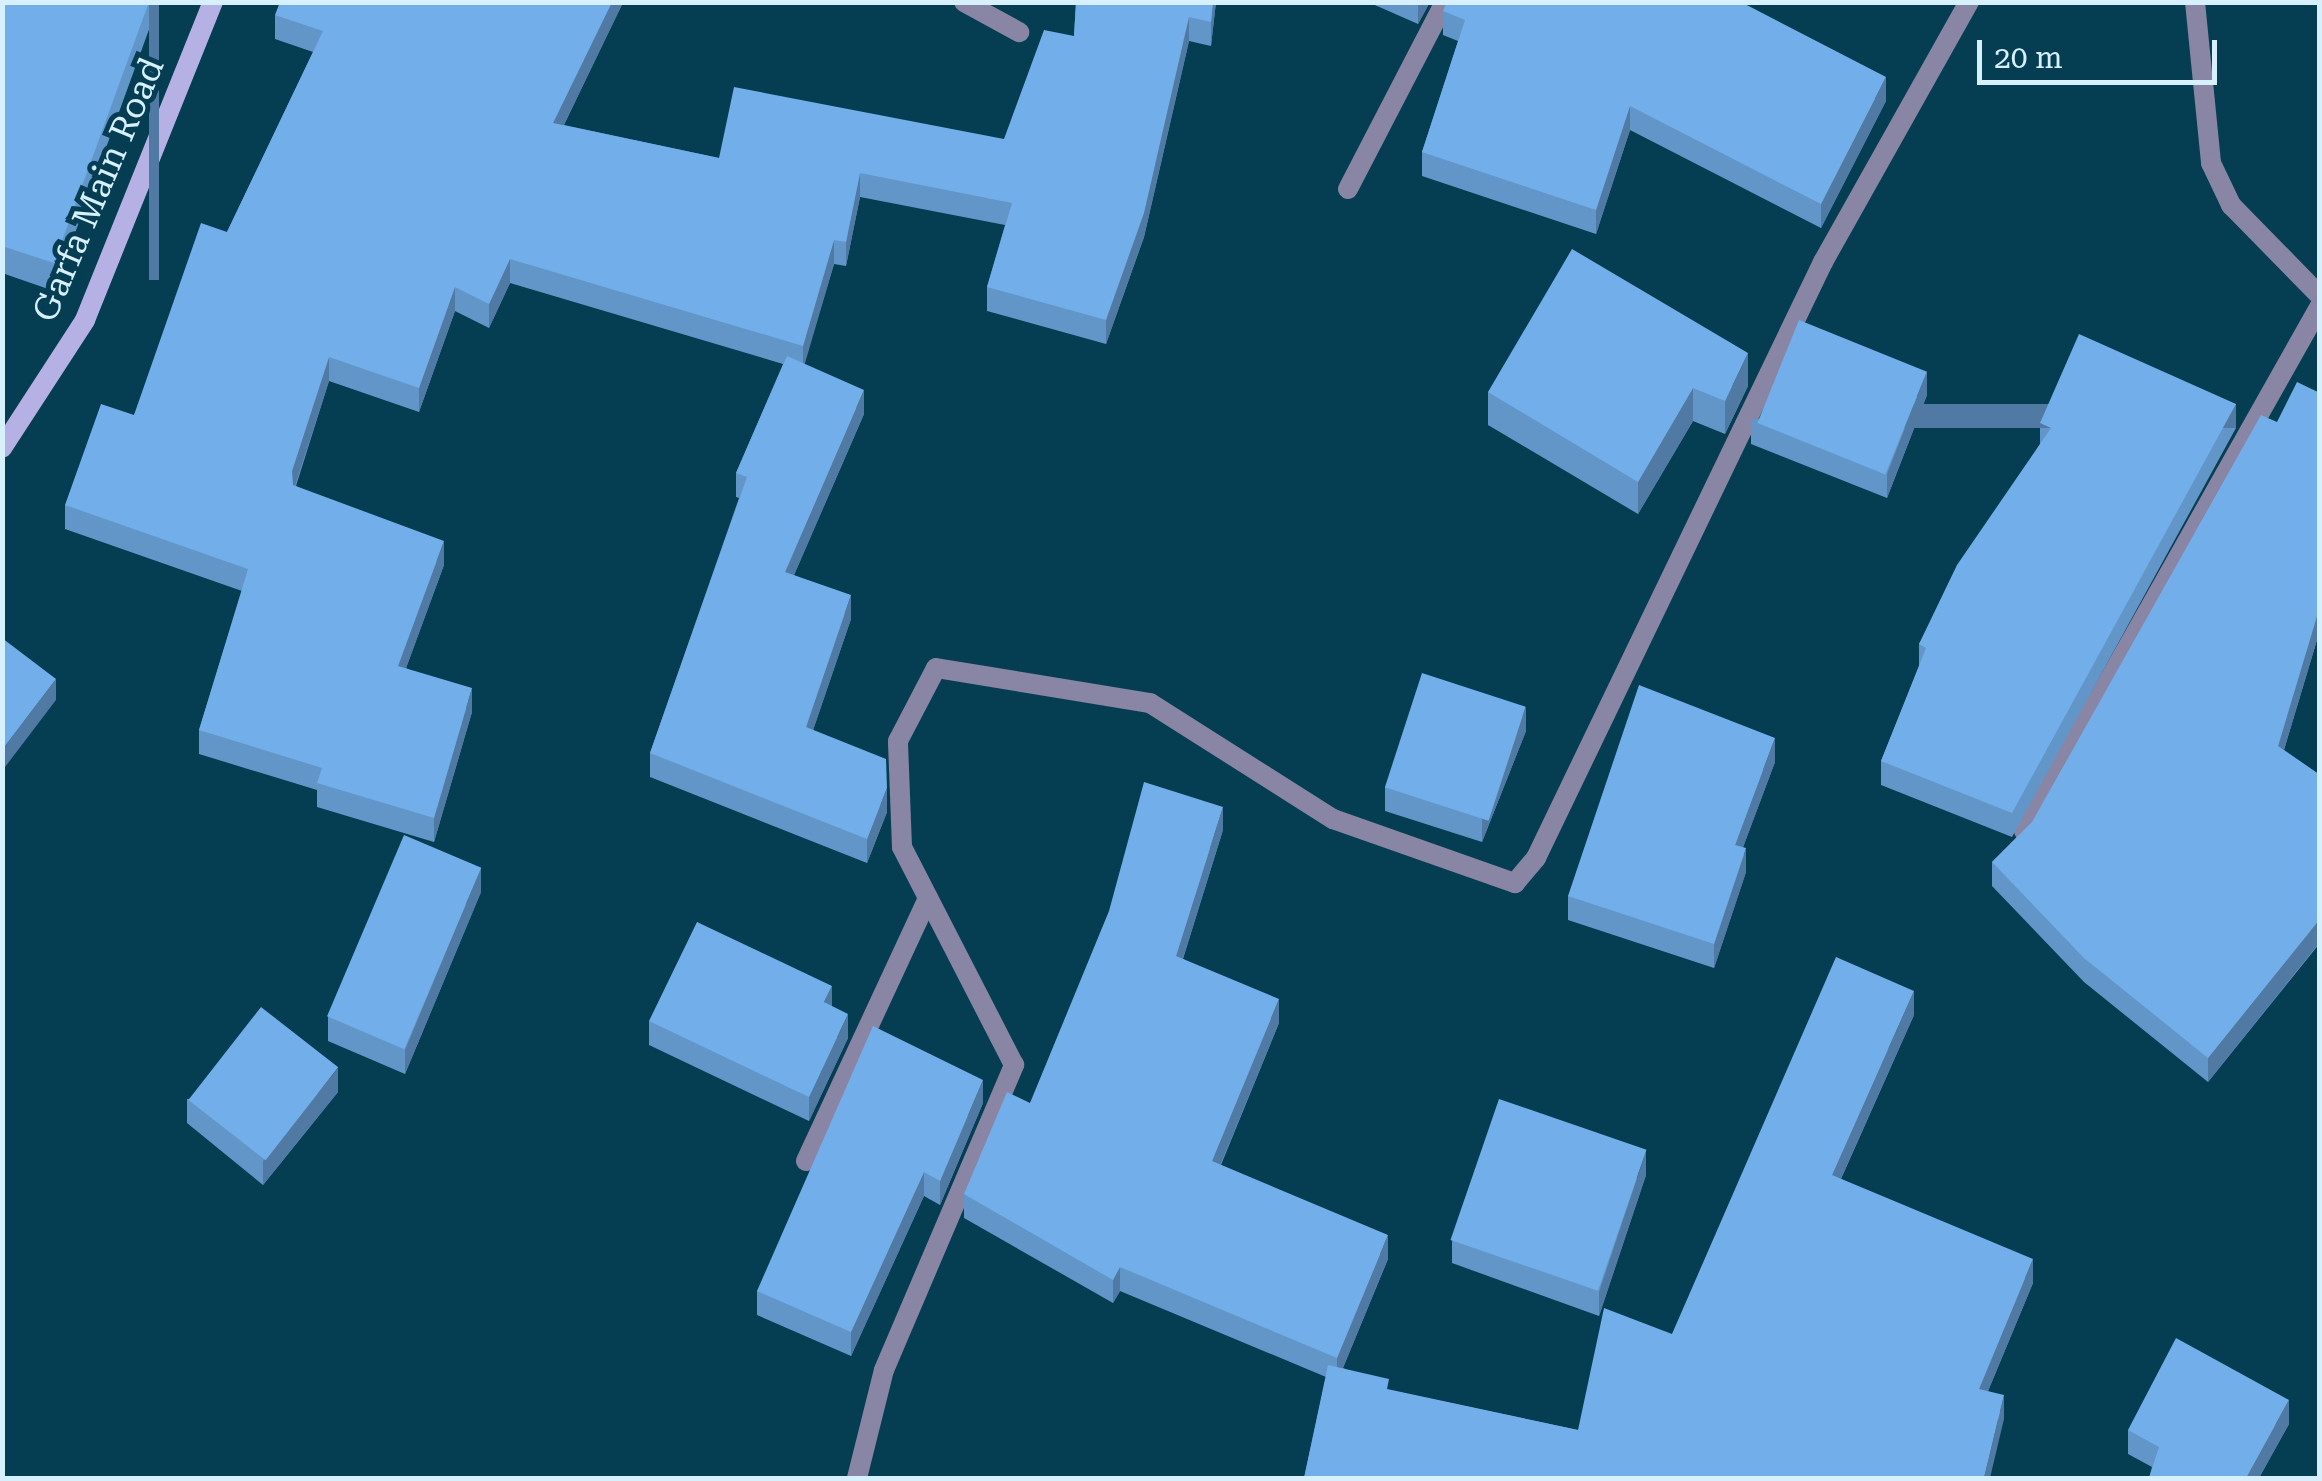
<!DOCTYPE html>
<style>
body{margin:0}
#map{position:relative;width:2322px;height:1481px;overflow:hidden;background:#053d52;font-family:"Roboto Serif",serif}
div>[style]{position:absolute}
.minor>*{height:20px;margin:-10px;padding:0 10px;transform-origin:10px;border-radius:10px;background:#8885a5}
.secondary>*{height:20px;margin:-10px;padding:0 10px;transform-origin:10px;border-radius:10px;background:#b5b1e4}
.wall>*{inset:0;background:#6296c8}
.shaded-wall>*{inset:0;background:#507aa3;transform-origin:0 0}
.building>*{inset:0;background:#72aee9;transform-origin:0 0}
span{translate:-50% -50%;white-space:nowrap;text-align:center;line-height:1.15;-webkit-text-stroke:10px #053d52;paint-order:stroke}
.street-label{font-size:35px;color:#d6f0fd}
.frame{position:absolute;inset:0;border:5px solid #d6f0fd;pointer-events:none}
.scale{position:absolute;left:1977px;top:40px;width:240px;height:45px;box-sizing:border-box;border:5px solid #d6f0fd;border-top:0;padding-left:12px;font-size:30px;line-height:35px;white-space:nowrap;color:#d6f0fd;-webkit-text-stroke:8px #053d52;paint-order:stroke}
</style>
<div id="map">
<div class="minor">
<div style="left:964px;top:2px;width:63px;rotate:28.6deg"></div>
<div style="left:2195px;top:2px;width:162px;rotate:84.3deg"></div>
<div style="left:2211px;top:163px;width:47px;rotate:64.5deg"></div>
<div style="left:2231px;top:205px;width:127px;rotate:45.6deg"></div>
<div style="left:1348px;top:189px;width:211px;rotate:-62.6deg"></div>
<div style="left:2024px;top:831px;width:603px;rotate:-60.59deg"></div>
<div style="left:806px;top:1161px;width:290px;rotate:-65.1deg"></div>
<div style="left:857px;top:1478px;width:111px;rotate:-76deg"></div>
<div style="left:884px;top:1370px;width:332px;rotate:-66.9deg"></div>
<div style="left:1014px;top:1065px;width:245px;rotate:-117.2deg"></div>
<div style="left:902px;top:847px;width:106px;rotate:-92.2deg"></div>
<div style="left:898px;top:741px;width:82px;rotate:-62.5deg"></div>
<div style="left:936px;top:668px;width:217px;rotate:9.3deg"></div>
<div style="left:1150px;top:703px;width:217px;rotate:32.4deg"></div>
<div style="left:1333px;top:819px;width:193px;rotate:19.4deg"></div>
<div style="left:1515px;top:883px;width:33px;rotate:-50deg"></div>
<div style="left:1536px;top:858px;width:662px;rotate:-64.29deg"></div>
<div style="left:1823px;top:262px;width:298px;rotate:-60.7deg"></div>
</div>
<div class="secondary">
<div style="left:2px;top:448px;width:153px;rotate:-57deg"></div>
<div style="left:85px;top:320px;width:343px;rotate:-68.1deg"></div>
</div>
<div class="wall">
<div style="clip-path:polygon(2px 2px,159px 2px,54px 291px,2px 273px)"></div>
<div style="clip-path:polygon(623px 2px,564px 125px,719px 158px,1004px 139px,1074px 36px,1076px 2px,1216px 2px,1211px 46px,1189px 41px,1144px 237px,1106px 344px,987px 311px,987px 287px,1005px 225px,860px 197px,846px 266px,834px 264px,804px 364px,864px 414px,794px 575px,851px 619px,813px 730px,887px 812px,867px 863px,650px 777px,650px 753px,739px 498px,736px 497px,736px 473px,783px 364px,510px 283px,489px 328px,455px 311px,419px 412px,329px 381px,296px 486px,444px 565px,406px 668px,472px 712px,434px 842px,317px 807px,317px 790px,199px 754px,199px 730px,242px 591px,65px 529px,65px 505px,134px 415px,227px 232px,313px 52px,275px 39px,275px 15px)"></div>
<div style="clip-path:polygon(1368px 2px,1430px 2px,1418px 24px)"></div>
<div style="clip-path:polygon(1443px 11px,1886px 101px,1821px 228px,1630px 130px,1596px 234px,1422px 176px,1422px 152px,1458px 41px,1443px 35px)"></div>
<div style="clip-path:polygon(1748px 386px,1725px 434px,1693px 421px,1638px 514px,1488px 425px,1488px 392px)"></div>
<div style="clip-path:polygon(1927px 395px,1887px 498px,1751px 444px,1751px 420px)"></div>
<div style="clip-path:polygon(2277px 422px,2320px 630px,2284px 750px,2320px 775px,2320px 943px,2208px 1082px,2084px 982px,1992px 886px,1992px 862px,2032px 822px)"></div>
<div style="clip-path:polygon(2040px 423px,2236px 428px,2012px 837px,1881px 785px,1881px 761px,1919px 667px,1919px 644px,2040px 444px)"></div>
<div style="clip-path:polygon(1526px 731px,1482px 842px,1385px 811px,1385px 787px)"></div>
<div style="clip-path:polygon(1775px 762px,1743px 847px,1746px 872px,1714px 968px,1568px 920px,1568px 896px)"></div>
<div style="clip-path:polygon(1223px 830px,1183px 959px,1279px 1023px,1221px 1165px,1388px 1259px,1343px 1368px,1389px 1390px,1578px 1430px,1672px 1334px,1914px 1015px,1841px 1179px,2033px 1283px,1988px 1391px,2004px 1419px,1304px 1478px,1326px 1377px,1120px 1291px,1113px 1303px,964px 1218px,964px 1194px,1030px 1103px)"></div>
<div style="clip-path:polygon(481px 892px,405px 1074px,328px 1041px,328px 1017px)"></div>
<div style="clip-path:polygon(649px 1021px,848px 1038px,809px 1121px,649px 1045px)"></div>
<div style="clip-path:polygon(338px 1092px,263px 1185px,187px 1123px,187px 1099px)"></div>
<div style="clip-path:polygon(983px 1103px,940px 1205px,924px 1196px,851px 1356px,757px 1315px,757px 1291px)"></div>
<div style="clip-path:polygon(1646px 1175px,1599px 1316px,1452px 1263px,1452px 1240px)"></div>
<div style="clip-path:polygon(2289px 1424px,2259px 1478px,2149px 1478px,2152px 1467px,2128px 1454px,2128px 1430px)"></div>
</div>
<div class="shaded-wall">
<div style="left:149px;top:2px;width:10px;height:278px"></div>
<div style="clip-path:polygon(612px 2px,623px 3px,553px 147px,553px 123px)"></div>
<div style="clip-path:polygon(1213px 2px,1216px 2px,1211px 46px,1211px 22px)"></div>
<div style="clip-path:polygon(1418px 2px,1430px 2px,1418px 24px)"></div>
<div style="clip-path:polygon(1189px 17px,1189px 41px,1144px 237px,1106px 344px,1106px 320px)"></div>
<div style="clip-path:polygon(1886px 77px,1886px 101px,1821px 228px,1821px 204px)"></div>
<div style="clip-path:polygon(1630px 106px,1630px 130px,1596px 234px,1596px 210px)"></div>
<div style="clip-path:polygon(860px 173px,860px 197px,846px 266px,846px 242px)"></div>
<div style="clip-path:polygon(834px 240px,834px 264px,803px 370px,803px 346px)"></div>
<div style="clip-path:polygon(510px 259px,510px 283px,489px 328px,489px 304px)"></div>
<div style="clip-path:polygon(455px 287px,455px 311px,419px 412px,419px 388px)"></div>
<div style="clip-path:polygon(1748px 353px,1748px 386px,1725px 434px,1725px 401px)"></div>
<div style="clip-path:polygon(329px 357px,329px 381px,292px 495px,292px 471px)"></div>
<div style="clip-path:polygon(1927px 371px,1927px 395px,1887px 498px,1887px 474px)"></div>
<div style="clip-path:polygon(1693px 388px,1693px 421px,1638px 514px,1638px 482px)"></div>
<div style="clip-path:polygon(864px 390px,864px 414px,785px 596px,785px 572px)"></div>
<div style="left:2236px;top:404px;width:24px;height:466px;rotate:90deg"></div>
<div style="clip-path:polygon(444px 541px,444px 565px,398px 690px,398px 666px)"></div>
<div style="clip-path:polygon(851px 595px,851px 619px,806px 751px,806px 727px)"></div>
<div style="clip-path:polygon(2320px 606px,2320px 630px,2278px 770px,2278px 746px)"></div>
<div style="clip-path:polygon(56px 679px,56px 700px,2px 771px,2px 750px)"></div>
<div style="clip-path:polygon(472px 688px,472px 712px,434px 842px,434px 818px)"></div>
<div style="clip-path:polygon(1526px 707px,1526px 731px,1482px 842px,1482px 818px)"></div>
<div style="clip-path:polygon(1775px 738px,1775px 762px,1735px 869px,1735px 845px)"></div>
<div style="clip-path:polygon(887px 788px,887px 812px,867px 863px,867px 839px)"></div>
<div style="clip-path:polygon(1223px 807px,1223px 830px,1176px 980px,1176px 956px)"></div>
<div style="clip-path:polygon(1746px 848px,1746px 872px,1714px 968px,1714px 944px)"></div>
<div style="clip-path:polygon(481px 868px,481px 892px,405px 1074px,405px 1050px)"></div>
<div style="clip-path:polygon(2319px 919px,2319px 943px,2208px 1082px,2208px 1058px)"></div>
<div style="clip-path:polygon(832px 986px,832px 1010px,824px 1002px)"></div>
<div style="clip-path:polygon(1914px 991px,1914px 1015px,1832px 1199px,1832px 1175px)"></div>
<div style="clip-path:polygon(1279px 999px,1279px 1023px,1212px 1185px,1212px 1161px)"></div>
<div style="clip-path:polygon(848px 1014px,848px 1038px,809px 1121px,809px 1097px)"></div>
<div style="clip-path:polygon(338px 1068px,338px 1092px,263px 1185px,263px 1161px)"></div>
<div style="clip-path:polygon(983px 1080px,983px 1103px,940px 1205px,940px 1181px)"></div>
<div style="clip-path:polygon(1646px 1151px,1646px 1175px,1599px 1316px,1599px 1292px)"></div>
<div style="clip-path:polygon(924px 1172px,924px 1196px,851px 1356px,851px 1332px)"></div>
<div style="clip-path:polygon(1388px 1235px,1388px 1259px,1337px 1382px,1337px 1358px)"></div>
<div style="clip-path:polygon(2033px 1259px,2033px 1283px,1979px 1413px,1979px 1389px)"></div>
<div style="clip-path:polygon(1120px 1267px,1120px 1291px,1113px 1303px,1113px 1280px)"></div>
<div style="clip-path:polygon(2004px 1395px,2004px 1419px,1990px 1478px,1984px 1478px)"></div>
<div style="clip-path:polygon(2289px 1400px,2289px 1424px,2259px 1478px,2246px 1478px)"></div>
</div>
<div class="building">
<div style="clip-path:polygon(2px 2px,149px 2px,54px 263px,2px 246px)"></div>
<div style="clip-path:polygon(280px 2px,612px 2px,553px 123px,719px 158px,734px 87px,1004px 139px,1044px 30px,1074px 36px,1076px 2px,1213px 2px,1211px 22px,1189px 17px,1144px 213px,1106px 320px,987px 287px,1012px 203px,860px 173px,846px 242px,834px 240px,803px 346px,510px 259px,489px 304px,455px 287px,419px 388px,329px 357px,292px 471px,293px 485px,444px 541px,398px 666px,472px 688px,434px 818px,317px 783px,322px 768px,199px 730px,248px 569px,65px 505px,101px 404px,134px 415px,201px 223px,227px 232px,323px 31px,275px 15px)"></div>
<div style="clip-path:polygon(1447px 2px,1741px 2px,1886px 77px,1821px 204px,1630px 106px,1596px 210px,1422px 152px,1465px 20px,1443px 11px)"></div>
<div style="clip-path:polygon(1572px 249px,1748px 353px,1725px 401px,1693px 388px,1638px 482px,1488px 392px)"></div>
<div style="left:1799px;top:320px;width:138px;height:111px;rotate:22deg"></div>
<div style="clip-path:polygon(2079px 334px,2236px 404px,2012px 813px,1881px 761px,1926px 648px,1919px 644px,1957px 565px,2051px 428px,2040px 423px)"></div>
<div style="clip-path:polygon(787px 356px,864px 390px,785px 572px,851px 595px,806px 727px,886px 759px,887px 788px,867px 839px,650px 753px,747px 477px,736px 473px)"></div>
<div style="clip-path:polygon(2297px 382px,2320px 393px,2320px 606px,2278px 746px,2320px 775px,2320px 919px,2208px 1058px,2084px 958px,1992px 862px,2032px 822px,2261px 415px,2277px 422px)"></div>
<div style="clip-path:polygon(2px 638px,56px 679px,2px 750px)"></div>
<div style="left:1422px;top:673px;width:109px;height:120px;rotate:18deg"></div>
<div style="clip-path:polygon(1639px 685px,1775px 738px,1735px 845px,1746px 848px,1714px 944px,1568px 896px)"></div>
<div style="clip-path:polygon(1144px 782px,1223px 807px,1176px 956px,1279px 999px,1212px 1161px,1388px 1235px,1337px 1358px,1120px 1267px,1113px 1280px,964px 1194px,1007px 1092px,1030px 1103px,1109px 911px)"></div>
<div style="left:404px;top:835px;width:84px;height:197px;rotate:23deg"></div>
<div style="clip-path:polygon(697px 922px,832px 986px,824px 1002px,848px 1014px,809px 1097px,649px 1021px)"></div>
<div style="clip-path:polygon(1836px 957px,1914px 991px,1832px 1175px,2033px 1259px,1979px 1389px,2004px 1395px,1984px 1478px,1304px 1478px,1328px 1365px,1389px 1379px,1387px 1389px,1578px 1430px,1604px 1308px,1672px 1334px)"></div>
<div style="left:261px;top:1007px;width:98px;height:118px;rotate:38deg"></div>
<div style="clip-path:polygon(873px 1026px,983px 1080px,940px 1181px,924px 1172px,851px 1332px,757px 1291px)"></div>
<div style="left:1499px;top:1099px;width:156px;height:149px;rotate:19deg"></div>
<div style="clip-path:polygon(2176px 1338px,2289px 1400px,2246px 1478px,2149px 1478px,2159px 1447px,2128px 1430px)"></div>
</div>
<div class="street-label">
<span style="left:99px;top:190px;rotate:-67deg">Garfa Main Road</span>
</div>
<div class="frame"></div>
<div class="scale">20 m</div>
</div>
